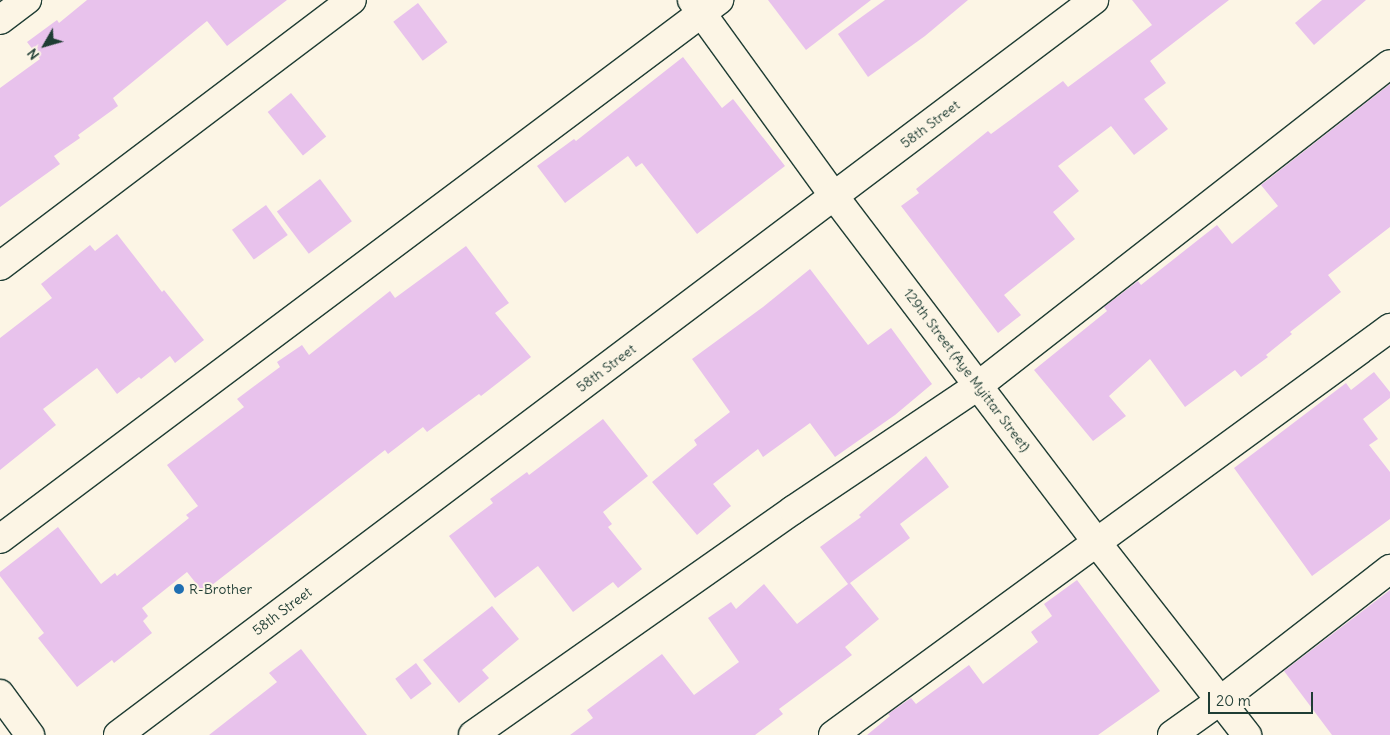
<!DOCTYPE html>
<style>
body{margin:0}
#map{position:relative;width:1390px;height:735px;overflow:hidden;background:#fcf5e5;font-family:Delius,sans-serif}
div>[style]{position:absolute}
.building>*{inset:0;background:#e8c2ec;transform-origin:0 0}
.roads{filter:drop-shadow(1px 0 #1f3d34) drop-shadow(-1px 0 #1f3d34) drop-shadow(0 1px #1f3d34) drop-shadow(0 -1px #1f3d34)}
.minor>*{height:28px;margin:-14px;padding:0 14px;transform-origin:14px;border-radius:14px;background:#fcf5e5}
.tertiary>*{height:28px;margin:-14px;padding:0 14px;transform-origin:14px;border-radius:14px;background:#fcf5e5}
.secondary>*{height:28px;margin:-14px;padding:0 14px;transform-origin:14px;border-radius:14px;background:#fcf5e5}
.dots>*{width:14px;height:14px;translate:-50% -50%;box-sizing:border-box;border:2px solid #fcf5e5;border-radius:50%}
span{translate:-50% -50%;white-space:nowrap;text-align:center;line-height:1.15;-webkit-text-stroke:4px #fcf5e5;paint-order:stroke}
.street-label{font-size:14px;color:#1f3d34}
.poi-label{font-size:14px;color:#1f3d34}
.left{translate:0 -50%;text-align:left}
.north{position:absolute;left:20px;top:20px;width:50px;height:50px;-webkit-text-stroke:4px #fcf5e5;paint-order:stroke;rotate:232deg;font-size:14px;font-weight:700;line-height:20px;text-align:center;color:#1f3d34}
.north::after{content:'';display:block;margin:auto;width:18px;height:22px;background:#1f3d34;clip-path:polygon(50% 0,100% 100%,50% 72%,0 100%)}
.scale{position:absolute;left:1208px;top:692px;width:105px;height:22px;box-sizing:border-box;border:2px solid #1f3d34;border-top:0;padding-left:6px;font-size:15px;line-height:18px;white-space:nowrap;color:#1f3d34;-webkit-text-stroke:4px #fcf5e5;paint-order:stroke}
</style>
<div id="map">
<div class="building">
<div style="clip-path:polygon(87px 0,287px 0,227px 46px,207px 21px,113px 98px,118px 106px,78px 135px,80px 138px,54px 156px,60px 164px,0 207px,0 88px,40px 59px,27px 42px,57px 20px,59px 23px)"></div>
<div style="clip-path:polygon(768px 0,871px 0,806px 50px)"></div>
<div style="clip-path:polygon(885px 0,968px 0,925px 36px,868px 77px,838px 34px)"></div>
<div style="clip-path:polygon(1132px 0,1229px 0,1150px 61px,1166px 83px,1144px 99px,1168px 129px,1134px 155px,1111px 126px,1058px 166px,1079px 191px,1053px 212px,1075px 239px,1004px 295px,1021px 315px,998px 333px,901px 206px,919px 193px,916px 189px,988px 131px,991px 134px,1063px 81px,1068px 87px,1152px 25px)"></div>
<div style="clip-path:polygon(1322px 0,1366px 0,1314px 45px,1295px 23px)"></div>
<div style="left:418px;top:3px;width:49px;height:31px;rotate:53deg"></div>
<div style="clip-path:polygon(683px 57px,722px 108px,733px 99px,785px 166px,697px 234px,642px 163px,636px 167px,628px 156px,565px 203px,537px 166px,574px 139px,576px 141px)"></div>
<div style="clip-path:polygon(1390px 84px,1390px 227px,1328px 275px,1341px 292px,1290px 332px,1292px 334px,1266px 355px,1268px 357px,1241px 377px,1235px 370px,1185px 407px,1150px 359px,1109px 396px,1126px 416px,1093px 441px,1034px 370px,1107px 311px,1104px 307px,1138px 281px,1141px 285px,1217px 225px,1232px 244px,1278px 206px,1261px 185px)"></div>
<div style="left:291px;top:93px;width:56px;height:30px;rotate:51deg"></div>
<div style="left:320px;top:179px;width:53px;height:54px;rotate:53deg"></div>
<div style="left:266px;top:205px;width:37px;height:42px;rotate:54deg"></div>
<div style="clip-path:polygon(117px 234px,162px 292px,164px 290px,204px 340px,175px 363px,170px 356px,141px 379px,139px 377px,117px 394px,97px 368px,43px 409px,56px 425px,0 470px,0 338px,52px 298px,41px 284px,90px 245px,95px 251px)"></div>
<div style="clip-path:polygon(466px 246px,509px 303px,495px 313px,531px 357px,481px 396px,479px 394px,427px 432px,423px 427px,388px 454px,385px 450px,203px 592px,187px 572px,142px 608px,148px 616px,143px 621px,152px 633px,114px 663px,112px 660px,77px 687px,38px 638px,44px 633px,0 576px,0 572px,58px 527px,101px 584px,115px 573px,117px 576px,189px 518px,186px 515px,198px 506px,167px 465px,244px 407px,237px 399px,280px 367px,277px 362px,302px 345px,309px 355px,390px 291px,395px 298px)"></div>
<div style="clip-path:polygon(810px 269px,868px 345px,891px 328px,932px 384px,895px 415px,835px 457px,810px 423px,763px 457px,758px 449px,713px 484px,731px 506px,697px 535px,652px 482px,697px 445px,694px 440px,730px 412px,692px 359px,763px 307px)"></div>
<div style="clip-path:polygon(1374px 372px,1390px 392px,1390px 398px,1363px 419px,1378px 439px,1369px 445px,1390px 472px,1390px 519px,1312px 576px,1234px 468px,1346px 383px,1351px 390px)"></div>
<div style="clip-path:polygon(603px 419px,648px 476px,603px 512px,612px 524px,608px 527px,642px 569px,618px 588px,613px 582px,573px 612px,538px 566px,495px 598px,449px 536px,493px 503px,490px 499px,527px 472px,529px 475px)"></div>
<div style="clip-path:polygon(926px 456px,949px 487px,900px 524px,910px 538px,850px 583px,879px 619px,845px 647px,852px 655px,779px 709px,783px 714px,755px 735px,570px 735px,593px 718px,587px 710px,662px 654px,694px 695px,739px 662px,708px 618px,731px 602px,736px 609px,764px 584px,797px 624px,848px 584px,820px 547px,861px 517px,859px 515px)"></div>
<div style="clip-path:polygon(1077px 580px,1160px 691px,1098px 735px,867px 735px,890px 716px,888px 714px,911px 698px,916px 704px,969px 665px,983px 684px,1038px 642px,1031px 632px,1052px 616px,1044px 604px)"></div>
<div style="clip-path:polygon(1390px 590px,1390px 735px,1332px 735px,1284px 671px)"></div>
<div style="clip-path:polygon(492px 606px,519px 639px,482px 670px,489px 678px,459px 703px,423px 660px)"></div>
<div style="clip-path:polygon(301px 649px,367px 735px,209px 735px,277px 682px,269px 673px)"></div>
<div style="left:416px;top:663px;width:26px;height:26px;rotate:53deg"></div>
</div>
<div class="roads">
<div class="minor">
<div style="left:692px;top:0;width:242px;rotate:54.1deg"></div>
<div style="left:834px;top:196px;width:435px;rotate:52.8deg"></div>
<div style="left:1097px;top:543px;width:244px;rotate:52deg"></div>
<div style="left:0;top:20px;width:34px;rotate:-37deg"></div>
<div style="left:0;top:266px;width:441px;rotate:-37.1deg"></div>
<div style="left:0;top:539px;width:899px;rotate:-36.86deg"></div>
<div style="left:473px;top:735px;width:391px;rotate:-35.1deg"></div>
<div style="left:793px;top:510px;width:224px;rotate:-33.9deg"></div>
<div style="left:979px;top:385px;width:521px;rotate:-37.99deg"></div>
<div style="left:833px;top:735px;width:690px;rotate:-36.16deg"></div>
<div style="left:1172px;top:735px;width:60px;rotate:-35.5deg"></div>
<div style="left:1221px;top:700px;width:214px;rotate:-37.8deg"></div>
</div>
<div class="tertiary">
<div style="left:0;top:694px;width:51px;rotate:53.8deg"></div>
</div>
<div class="secondary">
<div style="left:118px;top:735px;width:1222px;rotate:-36.98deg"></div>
</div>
</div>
<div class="dots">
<div style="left:179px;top:589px;background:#1f6fb2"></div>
</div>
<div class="street-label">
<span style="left:930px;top:124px;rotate:-37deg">58th Street</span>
<span style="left:606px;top:368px;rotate:-37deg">58th Street</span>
<span style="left:967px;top:370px;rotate:53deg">129th Street (Aye Myittar Street)</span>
<span style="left:282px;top:611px;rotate:-37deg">58th Street</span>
</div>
<div class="poi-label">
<span class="left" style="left:189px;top:589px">R-Brother</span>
</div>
<div class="north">N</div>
<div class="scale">20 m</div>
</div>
